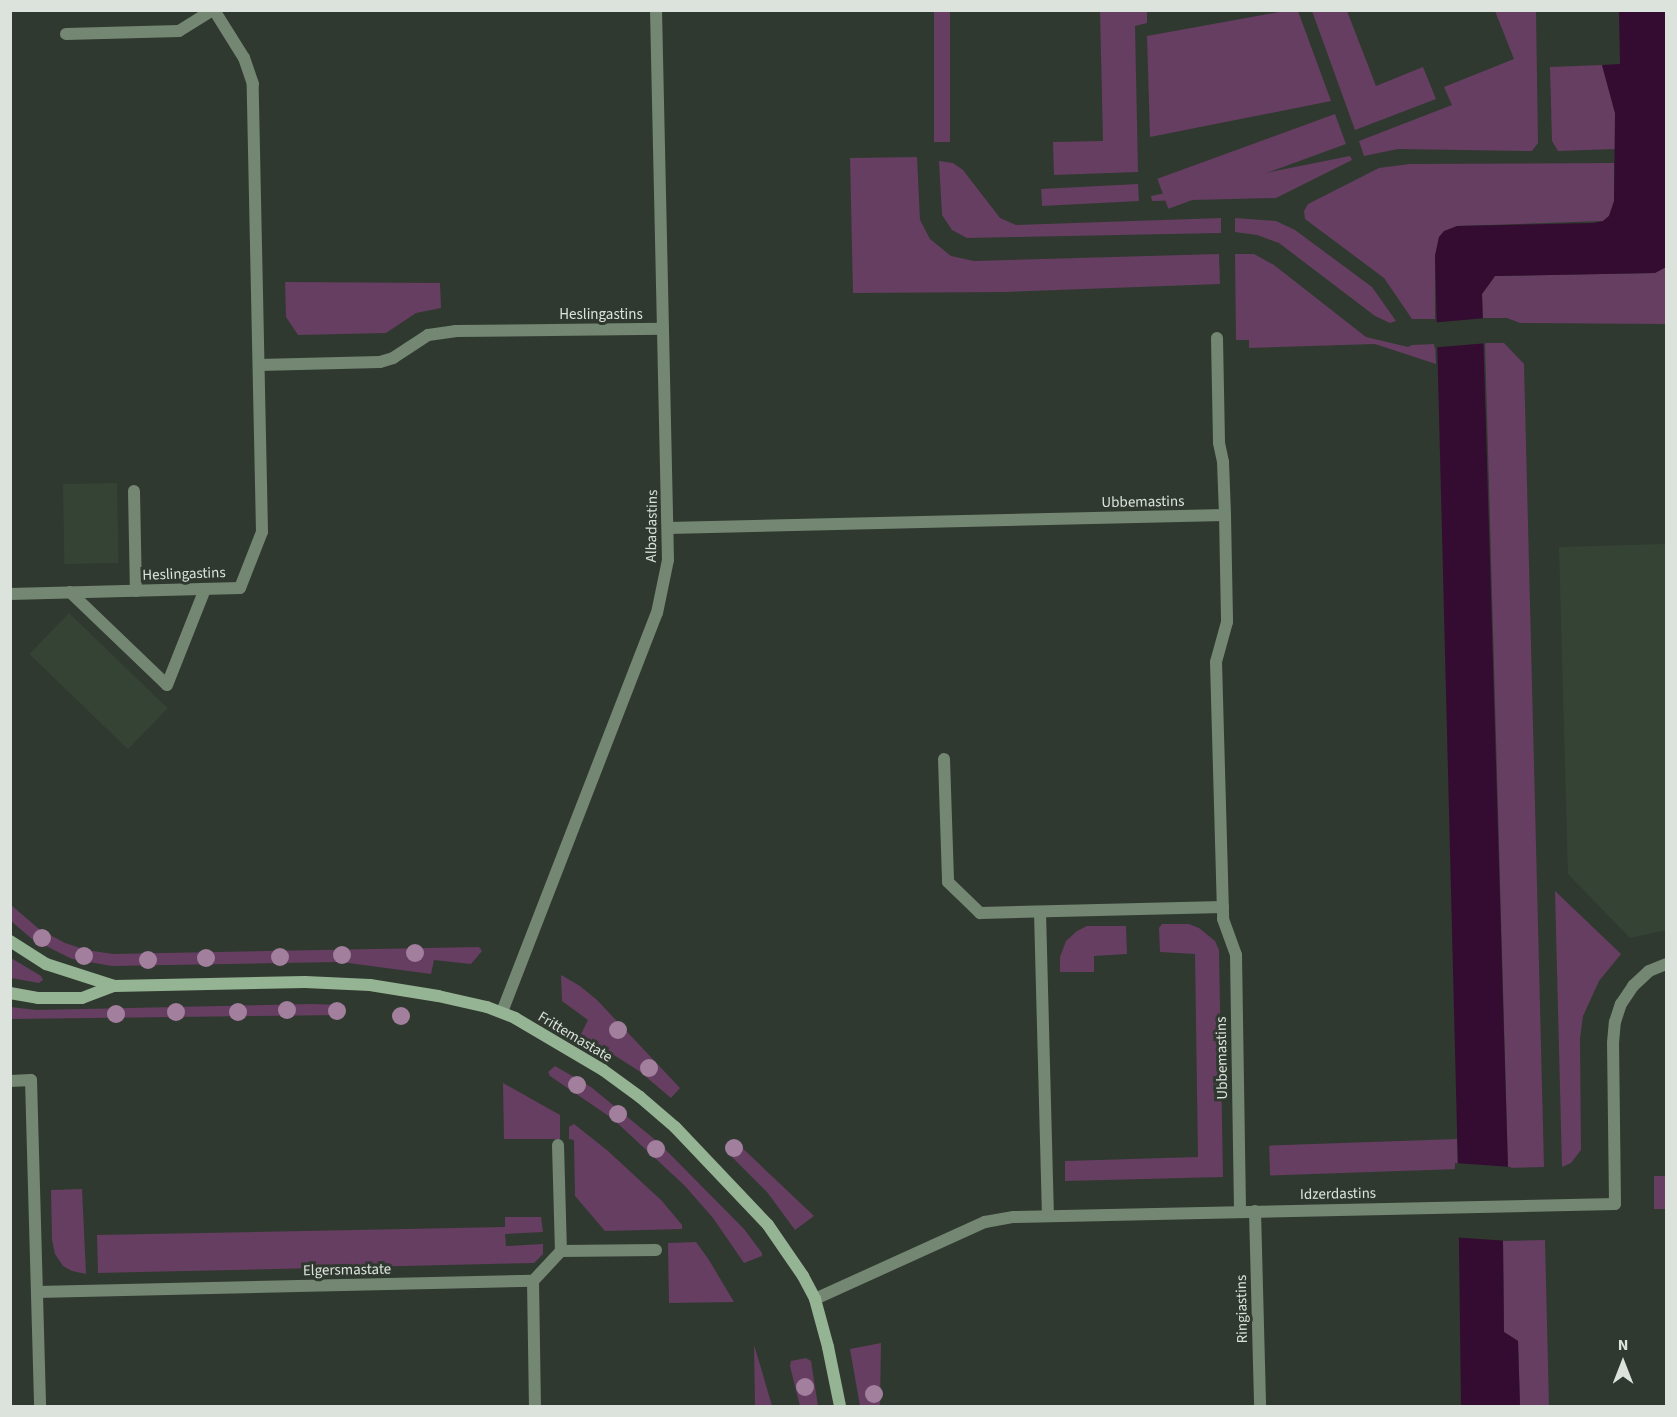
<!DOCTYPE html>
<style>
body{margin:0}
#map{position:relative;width:1677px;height:1417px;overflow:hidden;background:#30392f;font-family:"Source Sans 3",sans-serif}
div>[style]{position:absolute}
.built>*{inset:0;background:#354335;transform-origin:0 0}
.green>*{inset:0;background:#653e61;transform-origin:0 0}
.water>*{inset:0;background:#340c32}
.pier>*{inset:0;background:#30392f;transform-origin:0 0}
.lane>*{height:12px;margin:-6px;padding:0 6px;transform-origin:6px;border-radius:6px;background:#738773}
.street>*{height:12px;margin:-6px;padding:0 6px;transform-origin:6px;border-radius:6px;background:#738773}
.secondary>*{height:12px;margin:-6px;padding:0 6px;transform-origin:6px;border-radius:6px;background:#95b494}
.trees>*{width:18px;height:18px;margin:-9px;border-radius:50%;background:#a17f9d}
span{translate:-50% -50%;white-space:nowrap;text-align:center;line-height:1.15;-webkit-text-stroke:6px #30392f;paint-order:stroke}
.street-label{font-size:15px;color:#dce2dc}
.frame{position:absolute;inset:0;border:12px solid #dce2dc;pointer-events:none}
.north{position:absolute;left:1593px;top:1333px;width:60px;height:60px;-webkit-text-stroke:4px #30392f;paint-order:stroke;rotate:0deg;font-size:16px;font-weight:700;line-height:24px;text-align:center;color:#dce2dc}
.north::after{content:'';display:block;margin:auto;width:21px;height:27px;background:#dce2dc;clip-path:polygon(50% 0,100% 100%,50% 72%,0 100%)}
</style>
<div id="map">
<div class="built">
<div style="left:117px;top:483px;width:80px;height:54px;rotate:89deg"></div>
<div style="clip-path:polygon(1666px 544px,1666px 930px,1630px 938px,1568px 874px,1559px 547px)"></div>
<div style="left:69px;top:613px;width:137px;height:57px;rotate:44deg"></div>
</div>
<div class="green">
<div style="left:934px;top:11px;width:16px;height:131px"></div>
<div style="clip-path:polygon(1100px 11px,1147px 11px,1147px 23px,1135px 26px,1138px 172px,1054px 175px,1053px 142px,1103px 141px)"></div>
<div style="clip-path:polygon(1285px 11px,1298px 11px,1331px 101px,1150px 137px,1147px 36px)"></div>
<div style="clip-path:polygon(1312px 11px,1347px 11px,1376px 86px,1423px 67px,1436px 99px,1355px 130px)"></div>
<div style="clip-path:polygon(1495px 11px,1536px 11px,1538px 143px,1532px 151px,1398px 149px,1364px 156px,1359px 141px,1452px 105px,1444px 87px,1514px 59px)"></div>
<div style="clip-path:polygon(1602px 65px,1615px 113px,1615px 149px,1558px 151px,1552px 141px,1550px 67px)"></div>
<div style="left:1335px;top:114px;width:32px;height:189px;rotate:70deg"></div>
<div style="clip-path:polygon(1350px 156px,1352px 160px,1276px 198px,1152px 201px,1151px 196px)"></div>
<div style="clip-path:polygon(917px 157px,920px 220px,930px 239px,951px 256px,974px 261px,1219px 254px,1220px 284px,1005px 292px,853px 293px,850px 158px)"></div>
<div style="clip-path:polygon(939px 161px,953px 163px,963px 170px,1000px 218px,1016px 225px,1221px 218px,1221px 233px,967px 238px,952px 230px,942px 215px)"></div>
<div style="clip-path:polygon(1614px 163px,1614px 202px,1609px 216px,1603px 221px,1457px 226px,1439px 237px,1435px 256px,1435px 319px,1412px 319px,1384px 278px,1305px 219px,1304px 211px,1308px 204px,1379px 168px,1410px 164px)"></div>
<div style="left:1138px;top:184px;width:17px;height:97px;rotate:87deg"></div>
<div style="clip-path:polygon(1235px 218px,1276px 221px,1295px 230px,1372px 287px,1396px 321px,1390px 323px,1375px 316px,1279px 243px,1257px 235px,1235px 232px)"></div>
<div style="clip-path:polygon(1235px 254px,1254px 254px,1274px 265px,1366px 337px,1408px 347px,1412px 345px,1435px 344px,1436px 364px,1375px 344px,1249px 348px,1249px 340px,1236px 340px)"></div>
<div style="clip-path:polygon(1666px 267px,1666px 324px,1520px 323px,1507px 318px,1483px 318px,1482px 294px,1495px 276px,1655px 273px)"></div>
<div style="clip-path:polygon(285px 282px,440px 283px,441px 308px,416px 313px,386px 333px,298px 335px,286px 317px)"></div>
<div style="clip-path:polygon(1485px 343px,1504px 343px,1524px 364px,1544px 1167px,1508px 1168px)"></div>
<div style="clip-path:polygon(1555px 891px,1621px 954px,1599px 981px,1583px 1016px,1580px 1039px,1581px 1150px,1571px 1163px,1562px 1167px)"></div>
<div style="clip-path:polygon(11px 905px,39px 929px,65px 943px,86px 950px,113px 954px,479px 947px,482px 951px,471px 964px,434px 960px,431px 974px,341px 962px,112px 966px,72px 959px,32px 939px,11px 921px)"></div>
<div style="clip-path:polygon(1162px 924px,1189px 924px,1199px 928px,1215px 941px,1219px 950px,1223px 1177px,1065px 1181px,1065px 1161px,1198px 1157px,1195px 954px,1160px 952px,1159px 928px)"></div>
<div style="clip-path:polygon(1087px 926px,1126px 926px,1127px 954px,1094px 956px,1094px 972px,1060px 972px,1060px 957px,1066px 941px,1077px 931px)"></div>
<div style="clip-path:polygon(11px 958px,41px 976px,43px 980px,39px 983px,11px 978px)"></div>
<div style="clip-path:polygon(561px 975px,580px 986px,597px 1000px,680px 1088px,671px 1098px,639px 1071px,581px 1034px,588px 1020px,562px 1001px)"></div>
<div style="clip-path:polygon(310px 1004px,345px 1005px,345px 1015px,11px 1019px,11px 1007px,36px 1010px)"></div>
<div style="clip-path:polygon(555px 1066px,591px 1087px,659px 1143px,744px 1229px,762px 1253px,762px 1256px,744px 1263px,713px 1218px,685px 1186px,613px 1119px,550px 1076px,548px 1072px)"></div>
<div style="clip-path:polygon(503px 1083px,560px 1115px,560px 1139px,504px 1139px)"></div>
<div style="clip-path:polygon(574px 1124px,608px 1151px,662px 1201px,682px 1225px,682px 1229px,605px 1231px,575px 1196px,574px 1140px,569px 1139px,569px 1127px)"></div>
<div style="left:1457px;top:1139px;width:30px;height:188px;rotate:88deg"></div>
<div style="clip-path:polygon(735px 1141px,814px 1216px,795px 1230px,767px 1192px,726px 1151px)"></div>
<div style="left:1666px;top:1176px;width:33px;height:12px;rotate:90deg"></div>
<div style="clip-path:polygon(82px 1189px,86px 1274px,72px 1271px,63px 1266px,55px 1254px,52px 1240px,51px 1190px)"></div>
<div style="clip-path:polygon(505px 1217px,541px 1217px,543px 1232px,505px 1234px,506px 1246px,543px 1244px,543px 1254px,534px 1263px,98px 1273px,97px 1235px,505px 1227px)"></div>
<div style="clip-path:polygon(1545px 1240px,1549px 1406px,1520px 1406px,1518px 1341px,1504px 1332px,1503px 1241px)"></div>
<div style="clip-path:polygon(696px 1242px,709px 1260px,734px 1302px,669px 1303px,668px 1243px)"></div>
<div style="clip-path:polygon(881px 1343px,880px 1406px,860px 1406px,850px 1349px)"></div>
<div style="clip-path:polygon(754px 1345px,761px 1368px,772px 1406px,755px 1406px)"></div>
<div style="clip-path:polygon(806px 1358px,811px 1361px,818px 1406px,800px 1406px,790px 1366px,791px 1361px)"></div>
</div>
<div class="water">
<div style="clip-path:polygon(1619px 11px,1666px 11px,1666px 267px,1655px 273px,1495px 276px,1482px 294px,1508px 1168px,1503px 1241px,1504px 1332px,1518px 1341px,1520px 1406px,1461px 1406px,1458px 1169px,1435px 256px,1439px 237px,1444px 231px,1457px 226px,1593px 223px,1603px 221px,1609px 216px,1614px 201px,1615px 113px,1602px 65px,1620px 64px)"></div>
</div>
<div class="pier">
<div style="left:1486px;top:318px;width:25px;height:54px;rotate:85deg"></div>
<div style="left:1511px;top:1167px;width:74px;height:56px;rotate:94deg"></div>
</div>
<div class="lane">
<div style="left:66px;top:34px;width:113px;rotate:-1.5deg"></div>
<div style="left:179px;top:31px;width:39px;rotate:-32deg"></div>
<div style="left:1217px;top:338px;width:105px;rotate:88.9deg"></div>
<div style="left:1219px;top:443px;width:19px;rotate:78deg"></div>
<div style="left:1223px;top:462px;width:53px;rotate:87.8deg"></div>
<div style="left:134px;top:491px;width:100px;rotate:88.9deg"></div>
<div style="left:70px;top:592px;width:134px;rotate:43.8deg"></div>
<div style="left:167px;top:685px;width:103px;rotate:-68.4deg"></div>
<div style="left:558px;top:1145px;width:106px;rotate:88.4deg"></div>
<div style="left:561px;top:1251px;width:95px;rotate:-0.6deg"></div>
<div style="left:533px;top:1281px;width:41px;rotate:-47deg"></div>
</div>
<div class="street">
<div style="left:259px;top:365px;width:121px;rotate:-1.4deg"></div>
<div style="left:380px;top:362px;width:14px;rotate:-17deg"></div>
<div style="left:393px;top:358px;width:42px;rotate:-33.3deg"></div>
<div style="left:428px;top:335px;width:27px;rotate:-8deg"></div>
<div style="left:455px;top:331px;width:208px;rotate:-0.6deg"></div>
<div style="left:668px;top:528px;width:557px;rotate:-1.34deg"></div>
<div style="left:1225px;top:515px;width:107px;rotate:88.9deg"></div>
<div style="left:1227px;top:622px;width:41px;rotate:105.4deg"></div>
<div style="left:1216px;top:662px;width:257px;rotate:88.4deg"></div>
<div style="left:1223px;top:919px;width:38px;rotate:70deg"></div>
<div style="left:1236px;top:955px;width:257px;rotate:89.1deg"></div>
<div style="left:10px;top:594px;width:230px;rotate:-1.5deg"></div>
<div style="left:240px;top:588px;width:60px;rotate:-68.6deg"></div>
<div style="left:262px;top:532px;width:448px;rotate:-91.2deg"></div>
<div style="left:253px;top:84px;width:28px;rotate:-109deg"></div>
<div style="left:244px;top:58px;width:57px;rotate:-122deg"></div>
<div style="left:944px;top:759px;width:123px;rotate:88.1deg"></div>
<div style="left:948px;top:882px;width:45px;rotate:44.1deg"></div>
<div style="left:980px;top:913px;width:243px;rotate:-1.4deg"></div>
<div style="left:1040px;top:912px;width:304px;rotate:88.5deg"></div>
<div style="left:502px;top:1012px;width:428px;rotate:-68.8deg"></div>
<div style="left:657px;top:613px;width:54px;rotate:-78.3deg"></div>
<div style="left:668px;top:560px;width:550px;rotate:-91.25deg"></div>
<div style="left:10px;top:1081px;width:21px;rotate:-3deg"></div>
<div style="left:31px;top:1080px;width:326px;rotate:88.4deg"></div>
<div style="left:1255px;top:1211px;width:195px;rotate:88.5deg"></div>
<div style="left:37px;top:1292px;width:496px;rotate:-1.3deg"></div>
<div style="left:533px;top:1281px;width:125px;rotate:89.1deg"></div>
<div style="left:815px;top:1299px;width:187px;rotate:-24.4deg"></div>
<div style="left:985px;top:1222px;width:29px;rotate:-10deg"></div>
<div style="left:1014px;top:1217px;width:601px;rotate:-1.24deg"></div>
<div style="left:1615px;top:1204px;width:161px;rotate:-90.7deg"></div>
<div style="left:1613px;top:1043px;width:21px;rotate:-85deg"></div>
<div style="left:1615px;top:1022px;width:19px;rotate:-72deg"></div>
<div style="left:1621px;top:1004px;width:22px;rotate:-56deg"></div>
<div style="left:1633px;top:986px;width:22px;rotate:-43deg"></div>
<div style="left:1649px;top:971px;width:18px;rotate:-22deg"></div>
</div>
<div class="secondary">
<div style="left:10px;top:941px;width:43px;rotate:32.6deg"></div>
<div style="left:46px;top:964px;width:71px;rotate:17.9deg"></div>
<div style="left:10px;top:993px;width:28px;rotate:10deg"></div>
<div style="left:38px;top:998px;width:44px"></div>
<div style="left:82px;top:998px;width:34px;rotate:-21deg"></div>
<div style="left:114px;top:986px;width:191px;rotate:-1.2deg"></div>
<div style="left:305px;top:982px;width:65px;rotate:2.6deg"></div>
<div style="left:370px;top:985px;width:69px;rotate:9.2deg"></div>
<div style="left:438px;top:996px;width:50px;rotate:12.7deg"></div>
<div style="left:487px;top:1007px;width:30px;rotate:21deg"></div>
<div style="left:515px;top:1018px;width:102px;rotate:30.6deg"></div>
<div style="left:603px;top:1070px;width:46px;rotate:36.1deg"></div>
<div style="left:640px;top:1097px;width:46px;rotate:40.6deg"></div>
<div style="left:675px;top:1127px;width:135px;rotate:46.5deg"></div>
<div style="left:768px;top:1225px;width:62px;rotate:55.5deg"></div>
<div style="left:803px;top:1276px;width:26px;rotate:62deg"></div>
<div style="left:815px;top:1299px;width:50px;rotate:74.8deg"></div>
<div style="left:828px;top:1347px;width:60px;rotate:78.5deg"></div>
</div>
<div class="trees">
<div style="left:42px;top:938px"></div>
<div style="left:415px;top:953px"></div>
<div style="left:342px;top:955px"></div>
<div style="left:84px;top:956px"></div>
<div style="left:280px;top:957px"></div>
<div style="left:206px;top:958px"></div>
<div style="left:148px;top:960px"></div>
<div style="left:287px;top:1010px"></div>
<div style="left:337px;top:1011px"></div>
<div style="left:176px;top:1012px"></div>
<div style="left:238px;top:1012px"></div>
<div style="left:116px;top:1014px"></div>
<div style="left:401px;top:1016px"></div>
<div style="left:618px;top:1030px"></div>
<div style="left:649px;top:1068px"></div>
<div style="left:577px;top:1085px"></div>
<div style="left:618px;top:1114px"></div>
<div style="left:734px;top:1148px"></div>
<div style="left:656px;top:1149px"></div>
<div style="left:805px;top:1387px"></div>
<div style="left:874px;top:1394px"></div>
</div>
<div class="street-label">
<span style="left:601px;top:315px">Heslingastins</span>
<span style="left:1143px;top:502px;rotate:-1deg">Ubbemastins</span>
<span style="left:652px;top:526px;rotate:-89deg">Albadastins</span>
<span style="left:184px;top:574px;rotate:-2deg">Heslingastins</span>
<span style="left:575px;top:1037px;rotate:31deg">Frittemastate</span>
<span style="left:1222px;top:1058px;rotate:-91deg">Ubbemastins</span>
<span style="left:1338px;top:1194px;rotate:-1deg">Idzerdastins</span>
<span style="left:347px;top:1270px;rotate:-1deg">Elgersmastate</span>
<span style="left:1242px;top:1309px;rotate:-91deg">Ringiastins</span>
</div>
<div class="frame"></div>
<div class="north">N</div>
</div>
